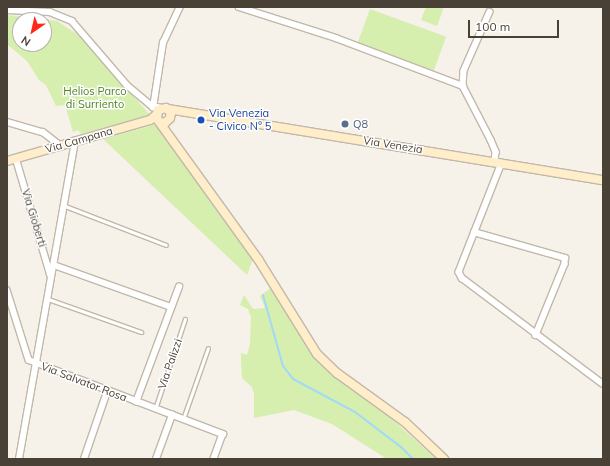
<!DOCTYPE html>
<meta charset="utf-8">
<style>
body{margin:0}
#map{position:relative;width:610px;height:466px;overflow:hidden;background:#f6f1e9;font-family:Mulish,sans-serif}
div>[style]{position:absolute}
.green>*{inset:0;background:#d6eeae;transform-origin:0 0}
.stream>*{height:2px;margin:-1px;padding:0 1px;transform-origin:1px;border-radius:1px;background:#a0daf8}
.path>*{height:1px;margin-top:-0.5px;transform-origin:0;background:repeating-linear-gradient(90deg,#c6b39a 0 2px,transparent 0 4px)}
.roads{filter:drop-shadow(1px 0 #c2b8aa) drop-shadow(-1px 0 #c2b8aa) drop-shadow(0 1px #c2b8aa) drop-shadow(0 -1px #c2b8aa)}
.lane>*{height:3px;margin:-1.5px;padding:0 1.5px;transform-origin:1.5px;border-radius:1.5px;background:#fff}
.street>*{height:5.5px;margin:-2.75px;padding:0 2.75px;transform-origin:2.75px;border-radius:2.75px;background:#fff}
.secondary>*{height:8px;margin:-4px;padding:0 4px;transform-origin:4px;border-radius:4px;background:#ffeec9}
.dots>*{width:11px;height:11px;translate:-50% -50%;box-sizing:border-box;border:2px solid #fff;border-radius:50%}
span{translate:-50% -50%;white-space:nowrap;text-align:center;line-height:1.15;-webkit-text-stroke:3px #fff;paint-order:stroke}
.park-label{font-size:11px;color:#4e8322}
.transit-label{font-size:11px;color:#164399}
.left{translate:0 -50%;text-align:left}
.service-label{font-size:11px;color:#4e5e75}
.street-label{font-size:11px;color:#4a4136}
.frame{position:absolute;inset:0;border:8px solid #4a4136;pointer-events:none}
.north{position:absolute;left:12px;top:12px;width:40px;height:40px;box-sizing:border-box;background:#fff;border:1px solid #b7b3af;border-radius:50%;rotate:214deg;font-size:11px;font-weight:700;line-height:16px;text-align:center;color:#4a4136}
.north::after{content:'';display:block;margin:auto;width:14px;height:18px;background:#ff2716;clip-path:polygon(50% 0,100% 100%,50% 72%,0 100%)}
.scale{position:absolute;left:468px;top:20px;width:91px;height:18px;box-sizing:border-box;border:2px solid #4a4136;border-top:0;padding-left:5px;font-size:12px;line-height:14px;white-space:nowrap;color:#4a4136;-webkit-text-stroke:3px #fff;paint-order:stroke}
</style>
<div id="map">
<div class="green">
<div style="clip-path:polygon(426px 7px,444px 7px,437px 26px,421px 20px)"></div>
<div style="left:370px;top:9px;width:81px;height:37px;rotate:20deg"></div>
<div style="clip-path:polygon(evenodd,7px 15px,57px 21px,80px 36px,150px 115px,81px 134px,78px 130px,73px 132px,65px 105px,56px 106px,46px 85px,39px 80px,27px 61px,8px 45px,7px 15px,20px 20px,44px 20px,44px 44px,20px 44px,20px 20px)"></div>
<div style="clip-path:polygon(157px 124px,253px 259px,247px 275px,103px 139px)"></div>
<div style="clip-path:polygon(272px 287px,318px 363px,380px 408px,436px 459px,387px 459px,332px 424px,294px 410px,254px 418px,254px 394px,252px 387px,242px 378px,241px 361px,241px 353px,247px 355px,250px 344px,251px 317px,248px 309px,240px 305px,244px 295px,253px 309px,265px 308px,260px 296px)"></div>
</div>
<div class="stream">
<div style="left:263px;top:295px;width:74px;rotate:74.3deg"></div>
<div style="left:283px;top:366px;width:16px;rotate:52deg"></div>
<div style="left:293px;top:379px;width:70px;rotate:28deg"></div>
<div style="left:355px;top:412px;width:58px;rotate:37.3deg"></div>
<div style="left:401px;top:447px;width:17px;rotate:45deg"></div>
</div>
<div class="path">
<div style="left:44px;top:32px;width:14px;rotate:-73deg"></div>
<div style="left:39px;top:46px;width:2px;rotate:-90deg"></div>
</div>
<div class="roads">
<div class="lane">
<div style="left:65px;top:206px;width:108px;rotate:21.1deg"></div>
<div style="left:48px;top:299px;width:99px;rotate:19.5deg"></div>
<div style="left:155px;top:409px;width:95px;rotate:-71.6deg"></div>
<div style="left:183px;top:419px;width:75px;rotate:-70.6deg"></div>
</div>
<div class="street">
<div style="left:239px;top:7px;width:102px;rotate:17.7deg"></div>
<div style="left:336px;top:38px;width:136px;rotate:20.7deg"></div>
<div style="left:7px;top:10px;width:43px;rotate:2.7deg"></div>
<div style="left:50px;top:12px;width:24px;rotate:22deg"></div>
<div style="left:72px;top:21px;width:84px;rotate:49.3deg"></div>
<div style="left:127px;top:85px;width:33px;rotate:40deg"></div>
<div style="left:152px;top:106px;width:10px;rotate:11deg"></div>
<div style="left:490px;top:12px;width:64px;rotate:113.8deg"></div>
<div style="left:464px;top:71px;width:15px;rotate:94deg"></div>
<div style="left:463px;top:86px;width:61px;rotate:62.6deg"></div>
<div style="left:491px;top:140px;width:13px;rotate:67deg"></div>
<div style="left:496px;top:152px;width:10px;rotate:96deg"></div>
<div style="left:153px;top:108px;width:66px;rotate:-81.3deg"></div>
<div style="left:163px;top:43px;width:40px;rotate:-65deg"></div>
<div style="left:7px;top:122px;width:37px;rotate:16deg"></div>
<div style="left:43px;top:132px;width:23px;rotate:38deg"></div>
<div style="left:16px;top:158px;width:123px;rotate:73.5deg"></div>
<div style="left:502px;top:163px;width:117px;rotate:111.5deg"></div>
<div style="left:459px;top:272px;width:7px;rotate:63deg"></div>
<div style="left:462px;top:278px;width:175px;rotate:36.9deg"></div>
<div style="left:474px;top:232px;width:95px;rotate:15.9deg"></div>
<div style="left:565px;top:258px;width:6px;rotate:90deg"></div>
<div style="left:565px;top:264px;width:77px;rotate:112.2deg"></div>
<div style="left:54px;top:265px;width:124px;rotate:19.7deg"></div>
<div style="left:7px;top:290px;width:73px;rotate:72.6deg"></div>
<div style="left:29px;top:360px;width:208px;rotate:20.9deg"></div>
<div style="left:223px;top:434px;width:27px;rotate:110deg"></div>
<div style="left:136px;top:402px;width:123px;rotate:-69.5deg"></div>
<div style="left:19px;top:459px;width:323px;rotate:-80deg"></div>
<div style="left:84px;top:459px;width:71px;rotate:-71.1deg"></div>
<div style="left:156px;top:459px;width:47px;rotate:-70deg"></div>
</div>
<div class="secondary">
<div style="left:168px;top:109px;width:441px;rotate:9.3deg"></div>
<div style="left:160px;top:122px;width:5px;rotate:11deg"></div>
<div style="left:165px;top:123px;width:7px;rotate:-45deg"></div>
<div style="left:170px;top:118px;width:5px;rotate:-79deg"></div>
<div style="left:171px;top:113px;width:7px;rotate:-135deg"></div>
<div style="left:166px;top:108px;width:8px;rotate:166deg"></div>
<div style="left:158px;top:110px;width:9px;rotate:96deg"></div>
<div style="left:157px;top:119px;width:173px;rotate:54.2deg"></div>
<div style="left:258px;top:259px;width:112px;rotate:58.2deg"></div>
<div style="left:317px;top:354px;width:28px;rotate:44deg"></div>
<div style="left:337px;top:373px;width:84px;rotate:35.8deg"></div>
<div style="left:405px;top:422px;width:54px;rotate:43.5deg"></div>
<div style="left:7px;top:161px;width:149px;rotate:-16deg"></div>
<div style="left:150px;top:120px;width:8px;rotate:-40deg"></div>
</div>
</div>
<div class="dots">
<div style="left:201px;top:120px;background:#1a4fb4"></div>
<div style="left:345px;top:124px;background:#5c6f8a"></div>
</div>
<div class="park-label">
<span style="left:95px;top:98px">Helios Parco<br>di Surriento</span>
</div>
<div class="transit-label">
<span class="left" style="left:209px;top:120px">Via Venezia<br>- Civico N° 5</span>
</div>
<div class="service-label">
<span class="left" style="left:353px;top:124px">Q8</span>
</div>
<div class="street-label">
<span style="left:79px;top:140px;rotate:-16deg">Via Campana</span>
<span style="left:393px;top:145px;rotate:9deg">Via Venezia</span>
<span style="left:34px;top:218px;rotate:73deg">Via Gioberti</span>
<span style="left:170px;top:364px;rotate:-71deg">Via Palizzi</span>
<span style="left:84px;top:382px;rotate:21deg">Via Salvator Rosa</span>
</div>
<div class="frame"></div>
<div class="north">N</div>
<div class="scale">100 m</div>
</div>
